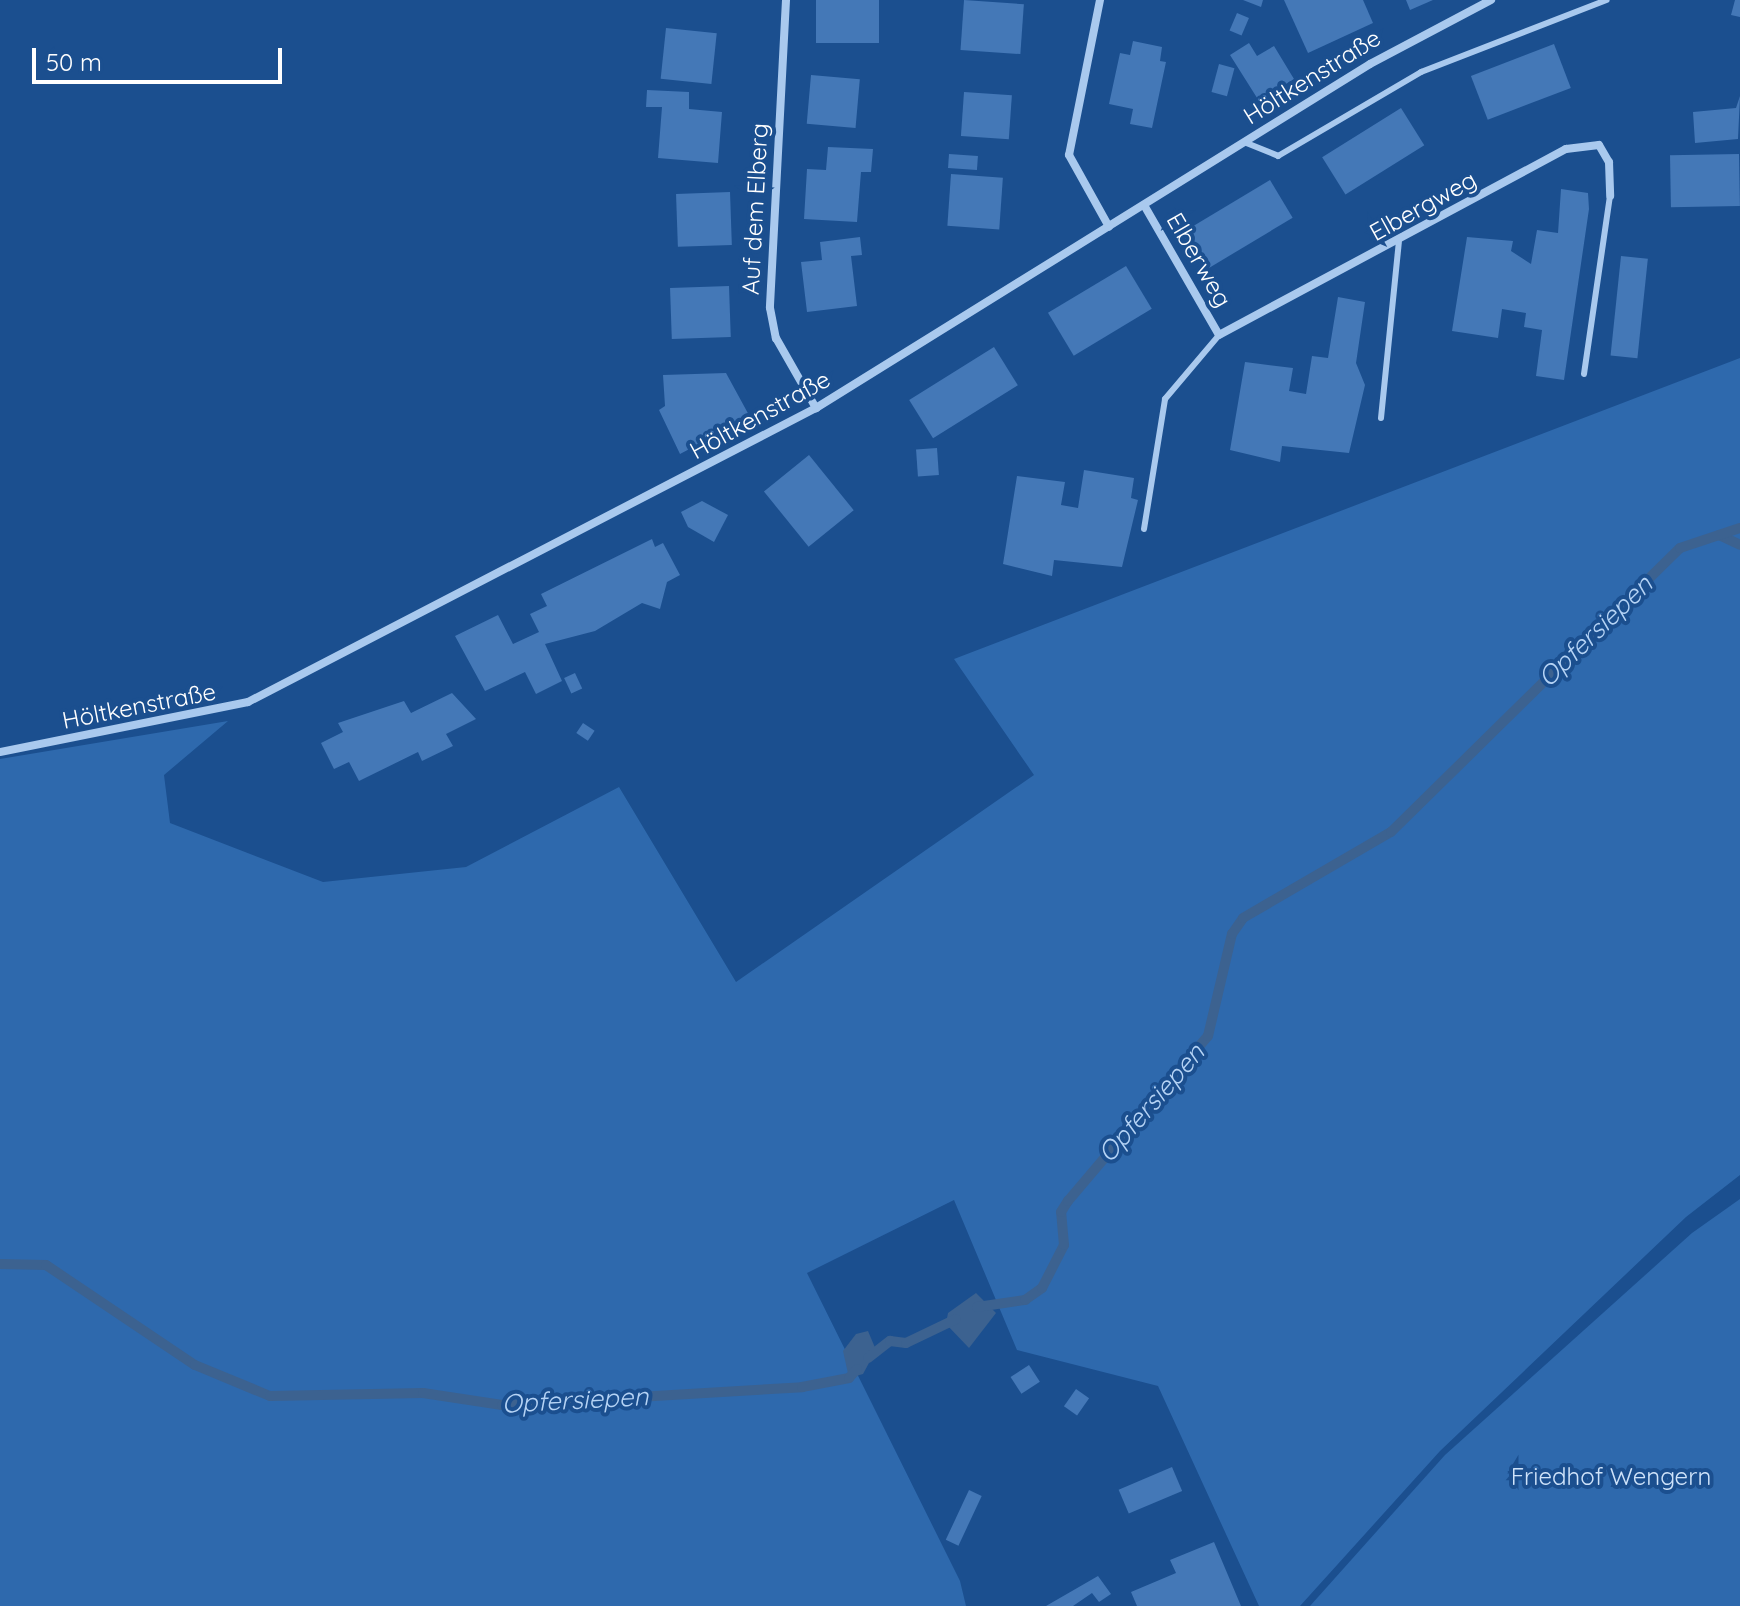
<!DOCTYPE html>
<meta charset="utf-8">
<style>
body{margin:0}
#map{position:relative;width:1740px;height:1606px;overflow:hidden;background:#1b4f8f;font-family:Quicksand,sans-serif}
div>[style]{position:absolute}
.green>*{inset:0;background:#2e69ad}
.water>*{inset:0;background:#3c6290}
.stream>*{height:10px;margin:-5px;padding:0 5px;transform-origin:5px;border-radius:5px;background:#3c6290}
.building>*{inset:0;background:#4478b7;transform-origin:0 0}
.lane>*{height:6px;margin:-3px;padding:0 3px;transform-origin:3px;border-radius:3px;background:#a9c9ee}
.street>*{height:8px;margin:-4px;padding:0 4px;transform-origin:4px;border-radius:4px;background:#a9c9ee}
span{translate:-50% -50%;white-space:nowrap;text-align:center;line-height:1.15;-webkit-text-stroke:8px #1b4f8f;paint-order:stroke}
.street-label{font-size:24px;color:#fff}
.park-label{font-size:24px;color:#cfe3fa}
.water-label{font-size:26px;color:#b5d3f5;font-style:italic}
.scale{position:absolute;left:32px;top:48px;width:250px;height:36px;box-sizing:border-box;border:4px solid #fff;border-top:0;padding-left:10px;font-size:24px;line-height:28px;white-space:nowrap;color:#fff;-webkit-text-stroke:6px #1b4f8f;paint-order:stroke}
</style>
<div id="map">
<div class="green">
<div style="clip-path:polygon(1740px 358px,1740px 1175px,1686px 1217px,1440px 1451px,1300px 1606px,1259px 1606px,1158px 1386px,1017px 1350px,954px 1200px,807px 1273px,960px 1581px,966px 1606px,0 1606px,0 759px,228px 721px,164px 775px,170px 823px,323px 882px,466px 867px,619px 787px,736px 982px,1034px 775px,954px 659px)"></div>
<div style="clip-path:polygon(1740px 1199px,1740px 1606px,1310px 1606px,1445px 1455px,1692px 1233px)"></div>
</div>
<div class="water">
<div style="clip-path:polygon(976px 1293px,996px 1313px,969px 1348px,946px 1324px,948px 1313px)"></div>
<div style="clip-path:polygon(868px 1331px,876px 1350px,863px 1374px,849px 1378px,843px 1351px,856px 1334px)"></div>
</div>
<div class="stream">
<div style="left:1719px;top:535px;width:23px;rotate:25deg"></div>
<div style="left:0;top:1264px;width:46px;rotate:1.2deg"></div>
<div style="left:46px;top:1265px;width:179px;rotate:33.9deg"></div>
<div style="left:195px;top:1365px;width:81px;rotate:22.5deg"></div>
<div style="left:270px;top:1396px;width:153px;rotate:-1.1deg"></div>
<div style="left:423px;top:1393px;width:80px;rotate:8.6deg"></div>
<div style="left:502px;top:1405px;width:301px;rotate:-3.4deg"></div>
<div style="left:802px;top:1387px;width:48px;rotate:-10.8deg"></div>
<div style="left:849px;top:1378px;width:12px;rotate:-48deg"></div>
<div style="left:977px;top:1307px;width:49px;rotate:-8.3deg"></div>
<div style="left:1025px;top:1300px;width:21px;rotate:-35deg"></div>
<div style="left:1042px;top:1288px;width:48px;rotate:-62.9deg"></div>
<div style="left:1064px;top:1245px;width:33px;rotate:-95deg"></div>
<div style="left:1061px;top:1212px;width:13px;rotate:-58deg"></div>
<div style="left:1068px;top:1201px;width:216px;rotate:-49.7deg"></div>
<div style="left:1208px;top:1036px;width:105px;rotate:-76.8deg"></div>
<div style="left:1232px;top:934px;width:19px;rotate:-55deg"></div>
<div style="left:1243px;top:918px;width:171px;rotate:-30.2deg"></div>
<div style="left:1391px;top:832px;width:405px;rotate:-44.5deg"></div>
<div style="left:1680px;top:548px;width:63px;rotate:-18.4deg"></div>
<div style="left:868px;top:1358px;width:28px;rotate:-38deg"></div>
<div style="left:890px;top:1341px;width:16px;rotate:7deg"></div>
<div style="left:906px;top:1343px;width:55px;rotate:-25.6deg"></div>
</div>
<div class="building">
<div style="left:816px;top:0;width:63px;height:43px"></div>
<div style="left:964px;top:0;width:60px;height:50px;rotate:4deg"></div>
<div style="clip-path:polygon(1243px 0,1263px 0,1261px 7px)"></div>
<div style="clip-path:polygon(1284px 0,1363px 0,1373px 23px,1308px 53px)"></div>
<div style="clip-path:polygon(1406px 0,1433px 0,1410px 10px)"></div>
<div style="clip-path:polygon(1735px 0,1740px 0,1740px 17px,1731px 15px)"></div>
<div style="left:1237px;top:13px;width:13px;height:19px;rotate:23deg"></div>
<div style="left:666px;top:28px;width:51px;height:51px;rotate:6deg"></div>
<div style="clip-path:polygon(1133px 41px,1162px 47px,1160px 61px,1166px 62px,1152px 128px,1130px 124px,1133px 109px,1109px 104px,1120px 53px,1130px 55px)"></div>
<div style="clip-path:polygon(1249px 43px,1257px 56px,1274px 46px,1294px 79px,1259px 101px,1230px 55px)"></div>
<div style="left:1554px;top:44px;width:47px;height:89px;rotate:69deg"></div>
<div style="left:1219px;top:64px;width:16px;height:29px;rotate:15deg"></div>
<div style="left:811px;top:75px;width:49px;height:49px;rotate:5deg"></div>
<div style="clip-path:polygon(647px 90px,689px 92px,689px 109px,722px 112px,718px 163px,658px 158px,662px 107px,646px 107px)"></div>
<div style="left:964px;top:92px;width:48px;height:44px;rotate:4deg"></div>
<div style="clip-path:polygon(1740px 96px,1738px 139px,1695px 143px,1693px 112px,1736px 108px)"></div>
<div style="left:1401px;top:108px;width:44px;height:93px;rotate:58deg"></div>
<div style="clip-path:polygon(828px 147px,873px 149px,871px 172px,861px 172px,857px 222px,804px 219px,807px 169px,826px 170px)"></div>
<div style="left:949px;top:154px;width:29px;height:14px;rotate:4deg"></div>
<div style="left:1739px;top:154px;width:52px;height:69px;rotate:89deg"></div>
<div style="left:951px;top:174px;width:52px;height:52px;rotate:4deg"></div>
<div style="left:1270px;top:180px;width:44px;height:103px;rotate:59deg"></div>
<div style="clip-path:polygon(1561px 189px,1588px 193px,1589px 209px,1564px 380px,1536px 376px,1542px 330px,1524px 327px,1526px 313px,1502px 309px,1498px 338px,1452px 331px,1467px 237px,1513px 241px,1511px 251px,1531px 264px,1537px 230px,1558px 233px)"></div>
<div style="left:730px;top:192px;width:53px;height:54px;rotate:88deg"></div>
<div style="clip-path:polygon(860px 237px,862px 255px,851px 256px,857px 306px,807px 312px,801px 262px,822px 260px,820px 242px)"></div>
<div style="left:1621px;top:256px;width:27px;height:100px;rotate:6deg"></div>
<div style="left:1126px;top:266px;width:50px;height:91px;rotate:59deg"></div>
<div style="left:729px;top:286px;width:51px;height:59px;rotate:88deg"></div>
<div style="clip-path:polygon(1338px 297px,1365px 302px,1356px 363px,1365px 385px,1349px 453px,1282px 446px,1280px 462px,1230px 450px,1245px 362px,1293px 368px,1289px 391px,1306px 394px,1312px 356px,1328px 358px)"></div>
<div style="left:994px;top:347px;width:45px;height:100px;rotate:58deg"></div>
<div style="clip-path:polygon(726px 373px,750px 417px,680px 454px,659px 410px,665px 406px,663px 375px)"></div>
<div style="left:937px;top:448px;width:27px;height:21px;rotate:86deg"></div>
<div style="left:809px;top:455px;width:71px;height:58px;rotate:51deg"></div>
<div style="clip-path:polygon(1084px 470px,1134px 478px,1131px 498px,1138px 500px,1122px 567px,1054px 560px,1052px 576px,1003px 564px,1017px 476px,1065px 482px,1061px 505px,1078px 508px)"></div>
<div style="clip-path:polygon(702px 501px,728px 515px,714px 542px,688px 527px,681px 512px)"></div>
<div style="clip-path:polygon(652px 539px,655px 547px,663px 543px,680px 575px,667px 582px,660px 609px,642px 603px,595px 631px,545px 644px,562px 681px,536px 694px,525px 672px,485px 691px,455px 636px,498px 615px,513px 644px,539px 632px,530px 614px,547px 606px,541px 594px)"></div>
<div style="left:575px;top:673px;width:17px;height:12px;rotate:65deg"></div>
<div style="clip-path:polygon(452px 693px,476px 719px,446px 734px,453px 746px,422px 761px,418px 752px,359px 781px,349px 762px,334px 769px,321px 743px,343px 732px,338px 723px,404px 701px,411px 713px)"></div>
<div style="left:583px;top:723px;width:14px;height:12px;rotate:34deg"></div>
<div style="left:1029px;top:1365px;width:20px;height:22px;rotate:57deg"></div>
<div style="left:1076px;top:1389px;width:16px;height:21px;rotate:35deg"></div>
<div style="left:1172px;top:1467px;width:26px;height:58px;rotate:67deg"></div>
<div style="left:969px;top:1490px;width:14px;height:55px;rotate:25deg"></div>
<div style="clip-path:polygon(1214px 1542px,1241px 1606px,1137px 1606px,1131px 1592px,1176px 1573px,1170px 1560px)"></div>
<div style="clip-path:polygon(1098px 1576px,1111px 1594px,1099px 1602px,1092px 1593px,1073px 1606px,1046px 1606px)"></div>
</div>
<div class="lane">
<div style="left:1244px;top:142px;width:37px;rotate:22deg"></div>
<div style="left:1278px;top:156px;width:166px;rotate:-30.4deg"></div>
<div style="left:1421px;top:72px;width:199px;rotate:-21.2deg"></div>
<div style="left:1584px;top:374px;width:180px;rotate:-81.7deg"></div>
<div style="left:1381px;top:418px;width:177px;rotate:-84.2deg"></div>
<div style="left:1144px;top:529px;width:132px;rotate:-80.8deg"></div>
<div style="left:1165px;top:399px;width:84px;rotate:-49.8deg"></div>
</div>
<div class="street">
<div style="left:786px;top:0;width:308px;rotate:93deg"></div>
<div style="left:770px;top:308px;width:31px;rotate:79deg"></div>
<div style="left:776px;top:338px;width:81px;rotate:60.3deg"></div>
<div style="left:1100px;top:0;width:158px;rotate:101.3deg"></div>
<div style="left:1069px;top:155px;width:82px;rotate:60.9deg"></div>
<div style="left:1144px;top:205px;width:150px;rotate:60deg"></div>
<div style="left:1219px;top:335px;width:394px;rotate:-28.2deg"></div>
<div style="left:1566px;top:149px;width:33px;rotate:-7deg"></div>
<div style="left:1599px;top:145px;width:20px;rotate:60deg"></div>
<div style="left:1609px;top:162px;width:34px;rotate:88deg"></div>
<div style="left:0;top:752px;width:253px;rotate:-11.4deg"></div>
<div style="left:248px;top:702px;width:640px;rotate:-27.37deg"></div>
<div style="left:816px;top:408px;width:652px;rotate:-31.84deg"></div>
<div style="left:1370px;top:64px;width:137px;rotate:-27.9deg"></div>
</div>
<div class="street-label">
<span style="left:1312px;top:77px;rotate:-32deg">Höltkenstraße</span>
<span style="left:1423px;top:206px;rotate:-29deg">Elbergweg</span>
<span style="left:755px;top:209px;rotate:-87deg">Auf dem Elberg</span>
<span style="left:1199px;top:260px;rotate:60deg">Elberweg</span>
<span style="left:760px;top:415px;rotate:-29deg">Höltkenstraße</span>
<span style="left:139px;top:706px;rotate:-11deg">Höltkenstraße</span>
</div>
<div class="park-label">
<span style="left:1611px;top:1477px">Friedhof Wengern</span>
</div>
<div class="water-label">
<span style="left:1595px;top:631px;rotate:-44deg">Opfersiepen</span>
<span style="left:1151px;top:1103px;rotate:-49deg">Opfersiepen</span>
<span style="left:575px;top:1400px;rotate:-3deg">Opfersiepen</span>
</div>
<div class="scale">50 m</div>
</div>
